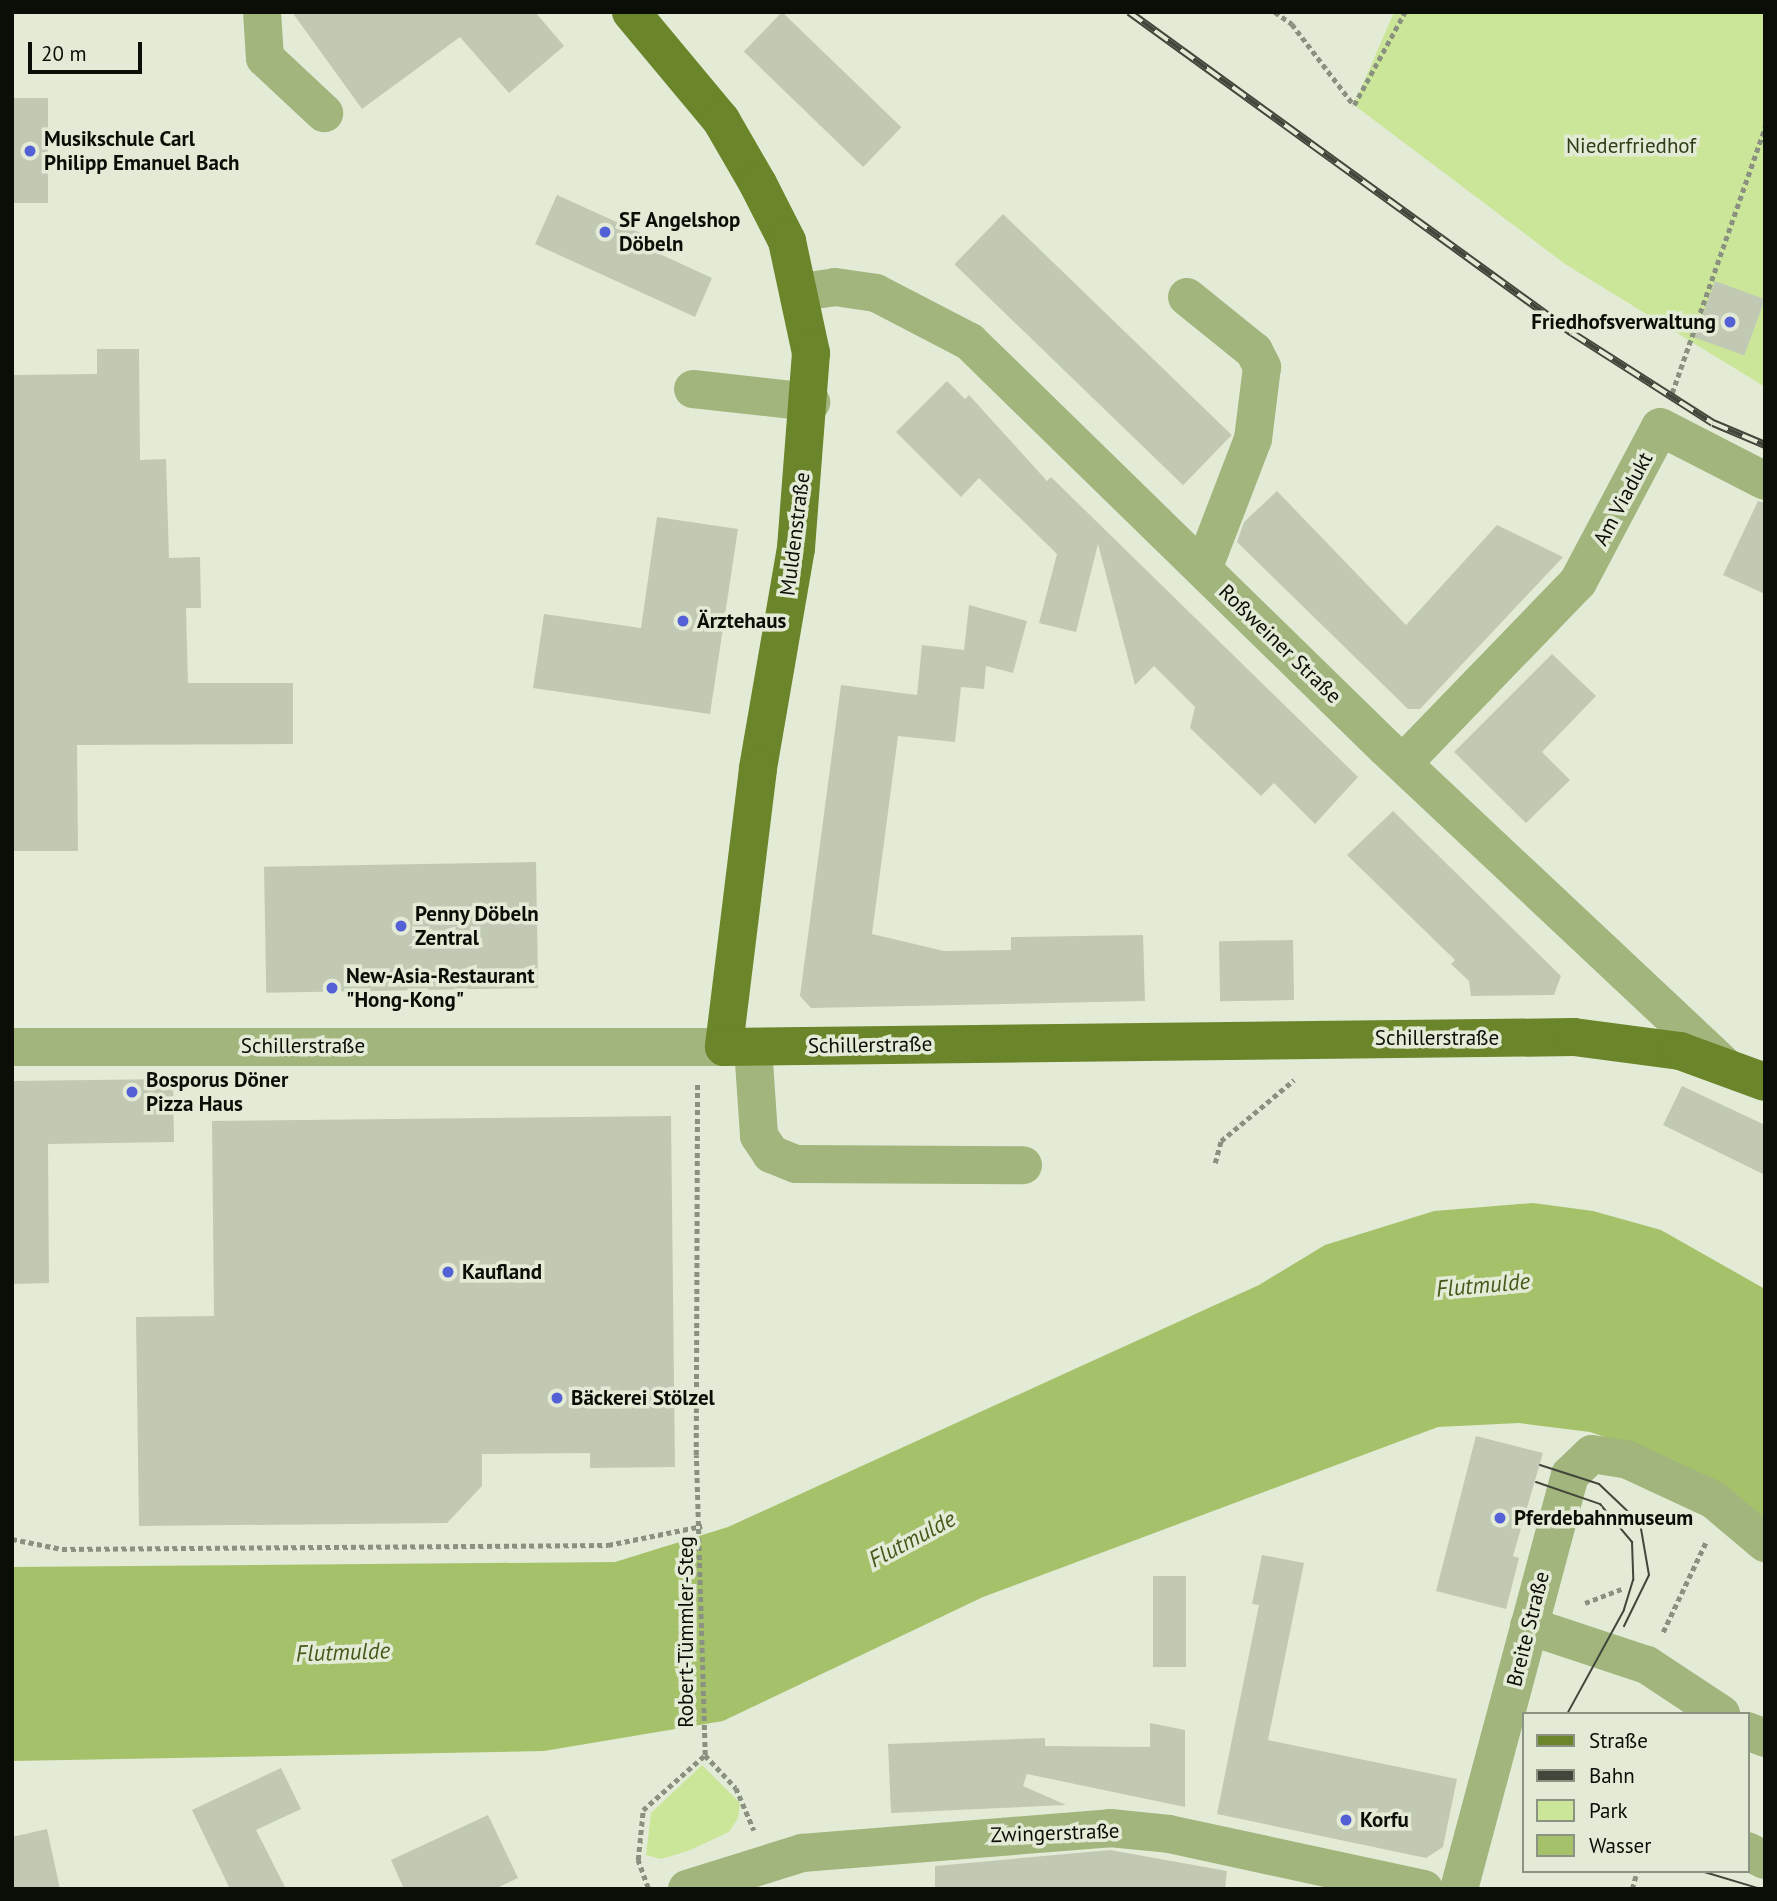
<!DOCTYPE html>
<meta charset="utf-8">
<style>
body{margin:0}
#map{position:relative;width:1777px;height:1901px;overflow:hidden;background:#e3ebd6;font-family:"PT Sans",sans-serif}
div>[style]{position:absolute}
.green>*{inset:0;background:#cbe699}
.water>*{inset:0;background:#a5c26b}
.building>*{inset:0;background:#c1c9b4;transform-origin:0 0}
.path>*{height:4.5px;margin-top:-2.25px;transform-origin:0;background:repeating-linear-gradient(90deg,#8b9181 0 5px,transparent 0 8.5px)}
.minor>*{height:38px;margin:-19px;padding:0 19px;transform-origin:19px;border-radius:19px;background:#a1b57c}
.major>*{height:38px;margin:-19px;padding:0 19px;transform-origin:19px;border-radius:19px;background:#6a852a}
.tram>*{height:2px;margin:-1px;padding:0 1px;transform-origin:1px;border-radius:1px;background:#42463b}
.rail>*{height:8px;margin-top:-4px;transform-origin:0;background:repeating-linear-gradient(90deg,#e3ebd6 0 16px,#42463b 0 32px);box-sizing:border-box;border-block:2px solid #42463b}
.dots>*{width:19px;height:19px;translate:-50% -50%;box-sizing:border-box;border:4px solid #e3ebd6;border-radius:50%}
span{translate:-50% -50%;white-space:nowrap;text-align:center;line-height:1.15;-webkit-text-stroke:7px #e3ebd6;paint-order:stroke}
.poi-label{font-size:21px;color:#0b0e07;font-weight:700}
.left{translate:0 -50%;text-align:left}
.right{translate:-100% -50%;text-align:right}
.park-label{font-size:21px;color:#303c17}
.street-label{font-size:21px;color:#0b0e07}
.water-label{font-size:23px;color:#46591b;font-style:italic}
.frame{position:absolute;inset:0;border:14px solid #0b0e07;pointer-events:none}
.legend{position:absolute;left:1522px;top:1712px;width:228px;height:161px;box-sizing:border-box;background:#e3ebd6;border:2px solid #8d9383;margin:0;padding:9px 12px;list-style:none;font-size:21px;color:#0b0e07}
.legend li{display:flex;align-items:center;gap:14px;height:35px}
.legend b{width:35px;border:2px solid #8d9383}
.scale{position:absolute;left:28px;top:42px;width:114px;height:32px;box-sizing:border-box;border:4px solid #0b0e07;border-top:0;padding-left:9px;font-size:21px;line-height:24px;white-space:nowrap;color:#0b0e07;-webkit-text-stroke:5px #e3ebd6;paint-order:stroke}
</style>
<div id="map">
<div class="green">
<div style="clip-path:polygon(1394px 12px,1765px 12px,1765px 387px,1565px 264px,1354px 105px)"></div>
<div style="clip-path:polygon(702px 1765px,740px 1803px,738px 1818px,729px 1832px,688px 1851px,661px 1859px,646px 1855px,651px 1813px)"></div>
</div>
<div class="water">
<div style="clip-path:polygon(1533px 1203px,1593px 1211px,1661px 1230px,1765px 1289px,1765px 1557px,1646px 1451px,1590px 1432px,1519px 1423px,1438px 1427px,983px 1597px,723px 1721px,544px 1751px,12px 1761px,12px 1567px,615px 1562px,728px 1527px,1259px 1285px,1325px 1245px,1434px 1211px)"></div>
</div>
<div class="building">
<div style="clip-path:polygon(292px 12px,535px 12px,564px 46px,509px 93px,460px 37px,362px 109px)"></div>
<div style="left:782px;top:12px;width:166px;height:55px;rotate:44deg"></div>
<div style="left:12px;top:98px;width:36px;height:105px"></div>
<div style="clip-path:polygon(557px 195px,654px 239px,649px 249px,712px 278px,695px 317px,535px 244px)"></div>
<div style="left:1003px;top:214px;width:318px;height:70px;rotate:44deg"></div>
<div style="left:1715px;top:281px;width:53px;height:60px;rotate:20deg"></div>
<div style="clip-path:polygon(97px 349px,139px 349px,140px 460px,166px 459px,169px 558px,200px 557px,201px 608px,186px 608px,188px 683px,293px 683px,293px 744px,77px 745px,78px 851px,12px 851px,12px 375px,97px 374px)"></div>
<div style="clip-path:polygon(947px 381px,965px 399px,969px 395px,1047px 481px,1051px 477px,1358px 777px,1315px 824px,1274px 783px,1261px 796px,1190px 728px,1195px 707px,1154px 666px,1135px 685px,1098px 544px,1076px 632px,1039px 623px,1057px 554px,979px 478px,961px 497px,896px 432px)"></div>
<div style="clip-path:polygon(1277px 491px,1406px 625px,1497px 525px,1563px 557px,1420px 709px,1408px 709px,1237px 542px,1244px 522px)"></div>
<div style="clip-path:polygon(1758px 501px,1765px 503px,1765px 594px,1723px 575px)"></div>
<div style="clip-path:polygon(657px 517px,738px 529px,710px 714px,533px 688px,544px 614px,641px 628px)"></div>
<div style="clip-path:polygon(969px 605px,1027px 621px,1013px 673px,986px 666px,984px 689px,961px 687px,955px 742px,898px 736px,872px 934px,944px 951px,1011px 950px,1011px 937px,1143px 935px,1145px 1001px,811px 1008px,800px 996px,841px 685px,917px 695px,922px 645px,964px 650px)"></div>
<div style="clip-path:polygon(1552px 654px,1596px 696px,1542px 752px,1570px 780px,1526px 823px,1454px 752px)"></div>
<div style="clip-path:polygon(1393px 811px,1561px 976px,1554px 995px,1471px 996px,1469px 981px,1451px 964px,1455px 960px,1347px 855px)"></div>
<div style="left:536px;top:862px;width:126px;height:272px;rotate:89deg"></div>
<div style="left:1293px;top:940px;width:60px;height:74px;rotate:89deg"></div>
<div style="clip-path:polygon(173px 1079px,174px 1142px,48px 1144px,49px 1283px,12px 1284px,12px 1081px)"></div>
<div style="clip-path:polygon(1682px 1086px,1765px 1125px,1765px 1175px,1663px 1125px)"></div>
<div style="clip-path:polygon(671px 1116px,675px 1467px,590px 1468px,590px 1453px,482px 1454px,482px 1486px,447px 1523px,139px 1526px,136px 1317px,214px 1316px,212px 1121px)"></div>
<div style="clip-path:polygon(1476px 1436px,1543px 1453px,1513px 1556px,1519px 1558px,1506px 1609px,1436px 1591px)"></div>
<div style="clip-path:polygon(1262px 1555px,1304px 1563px,1268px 1740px,1457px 1779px,1443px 1847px,1426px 1858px,1217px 1814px,1259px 1605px,1252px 1604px)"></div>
<div style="left:1153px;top:1576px;width:33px;height:91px"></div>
<div style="clip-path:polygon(1150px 1723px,1185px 1730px,1185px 1807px,1027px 1774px,1023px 1786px,1066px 1805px,891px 1813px,888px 1744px,1045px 1738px,1045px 1746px,1150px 1747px)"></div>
<div style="clip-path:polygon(281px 1768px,301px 1809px,256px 1830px,286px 1889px,230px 1889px,192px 1810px)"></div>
<div style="clip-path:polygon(488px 1815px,518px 1878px,495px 1889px,404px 1889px,391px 1860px)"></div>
<div style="clip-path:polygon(47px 1829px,60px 1889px,12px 1889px,12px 1837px)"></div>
<div style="clip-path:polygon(1110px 1850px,1227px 1871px,1225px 1889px,935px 1889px,935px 1866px)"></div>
</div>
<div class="path">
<div style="left:1275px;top:12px;width:21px;rotate:35deg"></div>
<div style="left:1292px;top:24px;width:102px;rotate:52.6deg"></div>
<div style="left:1354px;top:105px;width:106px;rotate:-61.3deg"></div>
<div style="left:1672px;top:393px;width:282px;rotate:-70.7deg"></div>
<div style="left:1215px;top:1163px;width:23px;rotate:-75deg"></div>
<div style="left:1221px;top:1141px;width:95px;rotate:-39.9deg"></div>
<div style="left:12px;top:1539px;width:51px;rotate:11.3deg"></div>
<div style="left:62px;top:1549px;width:546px;rotate:-0.42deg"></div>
<div style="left:608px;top:1545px;width:96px;rotate:-11.4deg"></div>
<div style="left:1585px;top:1603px;width:39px;rotate:-21deg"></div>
<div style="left:1663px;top:1632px;width:100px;rotate:-64.5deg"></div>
<div style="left:705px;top:1755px;width:45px;rotate:46.8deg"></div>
<div style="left:736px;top:1788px;width:46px;rotate:66.8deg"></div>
<div style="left:648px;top:1888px;width:30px;rotate:-110deg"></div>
<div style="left:638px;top:1860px;width:50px;rotate:-84.3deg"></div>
<div style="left:643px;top:1810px;width:83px;rotate:-41.6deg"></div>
<div style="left:705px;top:1755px;width:300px;rotate:-91.7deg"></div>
<div style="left:696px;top:1455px;width:371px;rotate:-89.8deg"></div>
<div style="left:1632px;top:1889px;width:19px;rotate:-74deg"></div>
</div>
<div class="minor">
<div style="left:262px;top:12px;width:46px;rotate:86.3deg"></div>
<div style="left:265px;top:58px;width:81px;rotate:43deg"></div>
<div style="left:801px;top:292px;width:34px;rotate:-8deg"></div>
<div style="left:835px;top:287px;width:41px;rotate:8.3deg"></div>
<div style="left:876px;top:293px;width:106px;rotate:27.5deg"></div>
<div style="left:970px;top:342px;width:581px;rotate:44.3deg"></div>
<div style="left:1386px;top:748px;width:465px;rotate:43.2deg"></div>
<div style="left:1187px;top:297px;width:86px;rotate:38.9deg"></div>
<div style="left:1254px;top:351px;width:18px;rotate:63deg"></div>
<div style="left:1262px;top:367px;width:73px;rotate:97.1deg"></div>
<div style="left:1253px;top:439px;width:139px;rotate:111deg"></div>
<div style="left:693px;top:389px;width:119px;rotate:6.3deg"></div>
<div style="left:1406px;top:760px;width:248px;rotate:-46deg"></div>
<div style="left:1578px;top:582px;width:175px;rotate:-62.1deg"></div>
<div style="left:1660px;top:427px;width:118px;rotate:27.2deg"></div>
<div style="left:12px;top:1047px;width:712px"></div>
<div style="left:753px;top:1047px;width:89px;rotate:86.1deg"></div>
<div style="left:759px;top:1136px;width:22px;rotate:56deg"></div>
<div style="left:771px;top:1154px;width:27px;rotate:22deg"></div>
<div style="left:796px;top:1164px;width:227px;rotate:0.3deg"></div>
<div style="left:1529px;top:1626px;width:124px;rotate:18.3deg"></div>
<div style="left:1647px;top:1665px;width:89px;rotate:33.5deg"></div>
<div style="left:1747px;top:1731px;width:19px;rotate:21deg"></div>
<div style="left:1747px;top:1851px;width:20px;rotate:27deg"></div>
<div style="left:687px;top:1889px;width:121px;rotate:-17.4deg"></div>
<div style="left:802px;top:1853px;width:309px;rotate:-4.6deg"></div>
<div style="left:1110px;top:1828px;width:59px;rotate:5.8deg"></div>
<div style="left:1169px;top:1834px;width:261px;rotate:12.2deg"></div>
<div style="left:1459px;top:1889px;width:429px;rotate:-75deg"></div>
<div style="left:1570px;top:1475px;width:30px;rotate:-44deg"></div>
<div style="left:1592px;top:1454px;width:36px;rotate:9deg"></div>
<div style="left:1628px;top:1460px;width:95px;rotate:24.9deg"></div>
<div style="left:1714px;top:1500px;width:67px;rotate:40.1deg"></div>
</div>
<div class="major">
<div style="left:631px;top:12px;width:141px;rotate:50.2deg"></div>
<div style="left:721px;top:120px;width:74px;rotate:60deg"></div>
<div style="left:758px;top:184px;width:64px;rotate:63deg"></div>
<div style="left:787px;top:241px;width:115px;rotate:77.9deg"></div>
<div style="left:811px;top:353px;width:196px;rotate:94.4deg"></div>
<div style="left:796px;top:548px;width:224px;rotate:99.8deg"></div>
<div style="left:758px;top:769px;width:280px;rotate:97deg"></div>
<div style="left:724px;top:1047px;width:850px;rotate:-0.67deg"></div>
<div style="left:1574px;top:1037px;width:107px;rotate:7.5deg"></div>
<div style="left:1680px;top:1051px;width:90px;rotate:20deg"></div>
</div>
<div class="tram">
<div style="left:1540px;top:1465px;width:62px;rotate:17.9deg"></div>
<div style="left:1599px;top:1484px;width:57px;rotate:43.6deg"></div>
<div style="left:1640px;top:1523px;width:53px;rotate:80.2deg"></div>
<div style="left:1649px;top:1575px;width:57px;rotate:116.1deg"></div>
<div style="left:1536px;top:1482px;width:68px;rotate:19deg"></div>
<div style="left:1600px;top:1504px;width:50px;rotate:49.9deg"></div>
<div style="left:1632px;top:1542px;width:38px;rotate:88deg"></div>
<div style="left:1633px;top:1580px;width:31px;rotate:107deg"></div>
<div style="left:1624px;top:1610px;width:119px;rotate:118.7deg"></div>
<div style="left:1701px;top:1871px;width:63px;rotate:16.7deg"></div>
</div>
<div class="rail">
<div style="left:1129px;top:12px;width:547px;rotate:35.93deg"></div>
<div style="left:1572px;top:333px;width:167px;rotate:32.6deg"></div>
<div style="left:1713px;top:423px;width:56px;rotate:22.9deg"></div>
</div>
<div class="dots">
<div style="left:30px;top:151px;background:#5360d6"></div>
<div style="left:605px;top:232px;background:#5360d6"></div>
<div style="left:1730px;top:322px;background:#5360d6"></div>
<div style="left:683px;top:621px;background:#5360d6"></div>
<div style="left:401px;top:926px;background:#5360d6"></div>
<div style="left:332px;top:988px;background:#5360d6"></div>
<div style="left:132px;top:1092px;background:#5360d6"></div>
<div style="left:448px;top:1272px;background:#5360d6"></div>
<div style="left:557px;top:1398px;background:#5360d6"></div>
<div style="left:1500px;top:1518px;background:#5360d6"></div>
<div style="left:1346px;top:1820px;background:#5360d6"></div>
</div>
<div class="poi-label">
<span class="left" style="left:44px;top:151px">Musikschule Carl<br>Philipp Emanuel Bach</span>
<span class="left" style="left:619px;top:232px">SF Angelshop<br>Döbeln</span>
<span class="right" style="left:1716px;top:322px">Friedhofsverwaltung</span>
<span class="left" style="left:697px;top:621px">Ärztehaus</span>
<span class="left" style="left:415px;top:926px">Penny Döbeln<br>Zentral</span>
<span class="left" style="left:346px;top:988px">New-Asia-Restaurant<br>"Hong-Kong"</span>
<span class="left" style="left:146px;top:1092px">Bosporus Döner<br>Pizza Haus</span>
<span class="left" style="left:462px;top:1272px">Kaufland</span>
<span class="left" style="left:571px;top:1398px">Bäckerei Stölzel</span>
<span class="left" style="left:1514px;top:1518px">Pferdebahnmuseum</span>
<span class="left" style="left:1360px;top:1820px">Korfu</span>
</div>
<div class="park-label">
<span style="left:1631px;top:146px">Niederfriedhof</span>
</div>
<div class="street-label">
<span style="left:1623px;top:499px;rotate:-62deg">Am Viadukt</span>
<span style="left:795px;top:534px;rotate:-83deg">Muldenstraße</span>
<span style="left:1280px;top:644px;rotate:44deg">Roßweiner Straße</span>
<span style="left:1437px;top:1038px">Schillerstraße</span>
<span style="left:870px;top:1045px;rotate:-1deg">Schillerstraße</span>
<span style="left:303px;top:1046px">Schillerstraße</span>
<span style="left:1528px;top:1629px;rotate:-76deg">Breite Straße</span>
<span style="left:686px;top:1632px;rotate:-90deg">Robert-Tümmler-Steg</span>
<span style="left:1055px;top:1833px;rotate:-2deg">Zwingerstraße</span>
</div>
<div class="water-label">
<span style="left:1483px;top:1285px;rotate:-5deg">Flutmulde</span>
<span style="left:912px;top:1539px;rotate:-28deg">Flutmulde</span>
<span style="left:343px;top:1652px;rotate:-2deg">Flutmulde</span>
</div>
<div class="frame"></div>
<ul class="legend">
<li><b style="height:9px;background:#6a852a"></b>Straße</li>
<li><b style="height:9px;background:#42463b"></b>Bahn</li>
<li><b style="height:19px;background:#cbe699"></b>Park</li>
<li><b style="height:19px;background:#a5c26b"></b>Wasser</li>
</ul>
<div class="scale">20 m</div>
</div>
